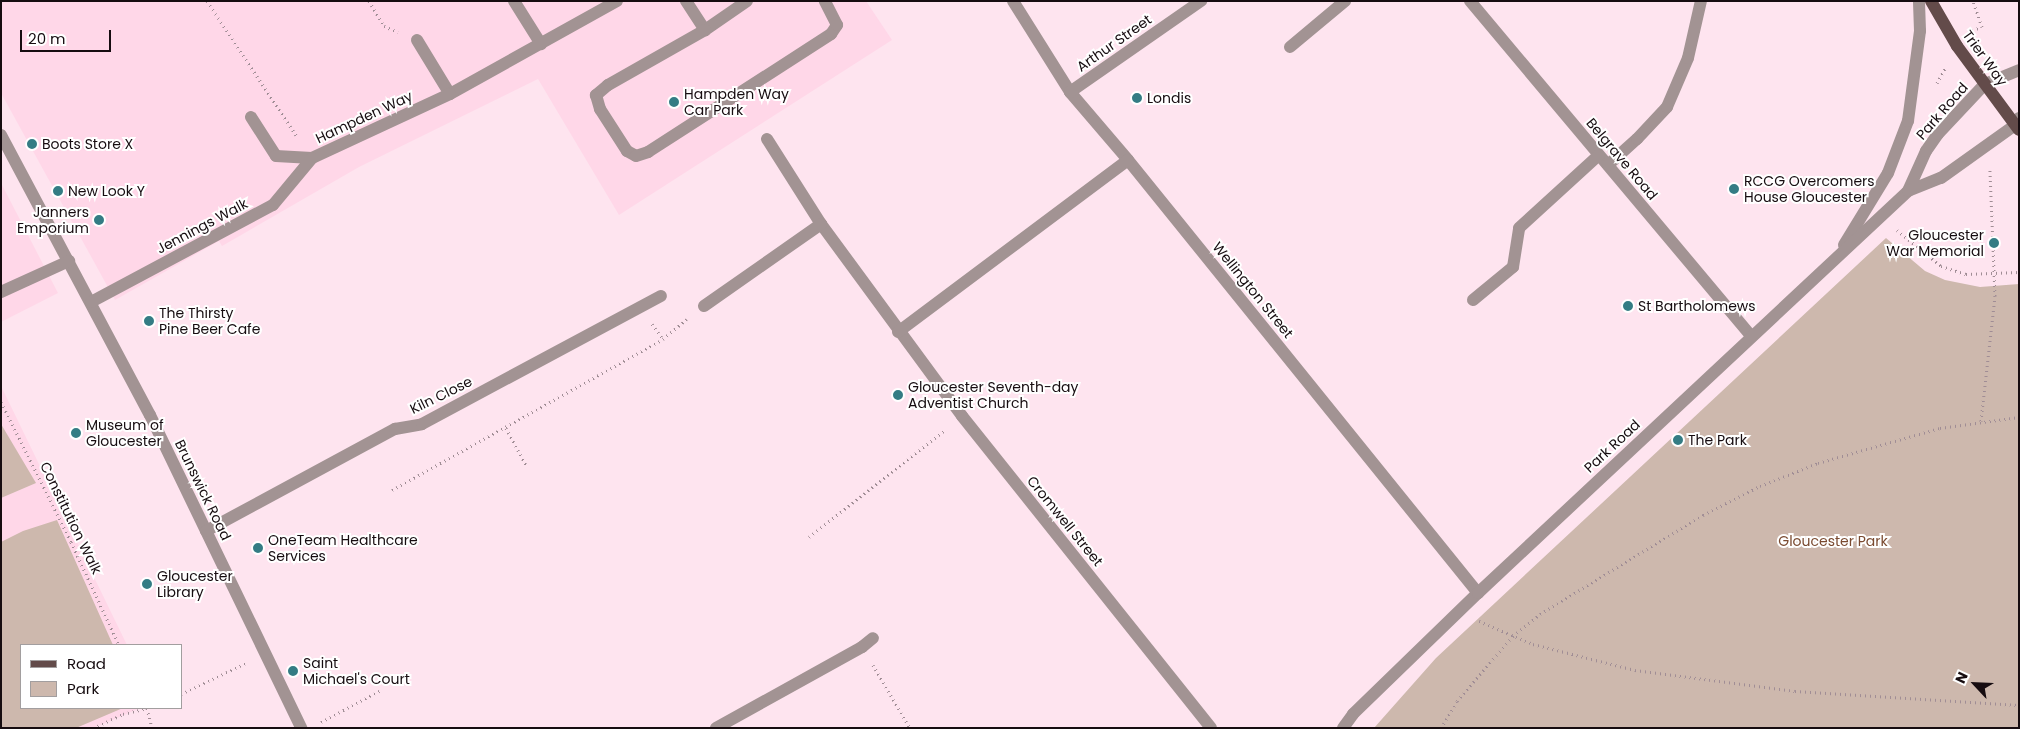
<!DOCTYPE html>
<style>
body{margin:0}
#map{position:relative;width:2020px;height:729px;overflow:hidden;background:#fee4ef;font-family:Poppins,sans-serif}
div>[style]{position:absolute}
.built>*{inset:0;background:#ffd7e8}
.green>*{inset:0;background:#cdb8ad}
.path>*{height:3px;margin-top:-1.5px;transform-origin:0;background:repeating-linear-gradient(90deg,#a08d95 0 1px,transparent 0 5px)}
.minor>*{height:12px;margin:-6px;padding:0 6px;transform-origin:6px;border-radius:6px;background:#a29393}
.major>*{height:12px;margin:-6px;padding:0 6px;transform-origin:6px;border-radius:6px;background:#634b4a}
.dots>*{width:14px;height:14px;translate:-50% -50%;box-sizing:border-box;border:2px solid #fff;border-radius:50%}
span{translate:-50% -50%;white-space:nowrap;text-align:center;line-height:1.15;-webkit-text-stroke:4px #fff;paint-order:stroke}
.street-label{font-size:14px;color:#160c10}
.poi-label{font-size:14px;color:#160c10}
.left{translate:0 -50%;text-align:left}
.right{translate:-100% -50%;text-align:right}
.park-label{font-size:14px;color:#7a4a30}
.frame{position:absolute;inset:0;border:2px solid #160c10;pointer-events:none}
.legend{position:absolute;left:20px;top:644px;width:162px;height:65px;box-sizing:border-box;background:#fff;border:1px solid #a29e9f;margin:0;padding:6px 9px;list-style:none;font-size:15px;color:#160c10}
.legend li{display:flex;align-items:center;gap:10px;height:25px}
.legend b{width:25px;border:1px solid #a29e9f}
.north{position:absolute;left:1950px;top:659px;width:50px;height:50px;-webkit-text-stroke:4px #fff;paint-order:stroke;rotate:295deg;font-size:14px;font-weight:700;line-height:20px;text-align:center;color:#160c10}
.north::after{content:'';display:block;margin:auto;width:18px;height:22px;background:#160c10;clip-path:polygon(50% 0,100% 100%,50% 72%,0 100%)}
.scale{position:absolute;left:20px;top:30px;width:91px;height:22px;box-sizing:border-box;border:2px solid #160c10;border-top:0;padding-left:6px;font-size:15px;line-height:18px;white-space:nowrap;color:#160c10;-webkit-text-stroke:4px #fff;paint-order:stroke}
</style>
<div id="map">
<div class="built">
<div style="clip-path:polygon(1px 1px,866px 1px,892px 40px,619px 215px,538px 79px,359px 167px,222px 246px,219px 241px,115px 300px,1px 93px)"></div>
<div style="clip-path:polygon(1px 183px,58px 293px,1px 322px)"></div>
<div style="clip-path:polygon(1px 386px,127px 645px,21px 645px,21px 708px,140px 708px,94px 728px,1px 728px)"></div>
</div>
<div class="green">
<div style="clip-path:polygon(1886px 238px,1925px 271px,1945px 280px,1980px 287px,2019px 284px,2019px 728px,1374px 728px,1436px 658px)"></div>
<div style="clip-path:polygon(1px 424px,36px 483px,1px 498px)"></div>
<div style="clip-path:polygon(57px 520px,113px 645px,21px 645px,21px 708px,123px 708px,76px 728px,1px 728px,1px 542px,23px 531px)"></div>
</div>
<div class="path">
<div style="left:207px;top:1px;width:161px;rotate:56.4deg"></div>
<div style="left:369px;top:1px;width:29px;rotate:59deg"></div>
<div style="left:384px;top:26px;width:15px;rotate:23deg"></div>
<div style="left:1972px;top:30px;width:10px;rotate:-17deg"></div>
<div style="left:1982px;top:27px;width:28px;rotate:-109deg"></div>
<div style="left:1937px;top:83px;width:18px;rotate:-61deg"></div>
<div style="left:1897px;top:230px;width:57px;rotate:39.3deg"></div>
<div style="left:1941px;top:266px;width:26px;rotate:18deg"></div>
<div style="left:1966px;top:274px;width:53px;rotate:-2.2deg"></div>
<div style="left:652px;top:324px;width:19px;rotate:54deg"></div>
<div style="left:663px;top:339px;width:31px;rotate:-40deg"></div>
<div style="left:1px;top:402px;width:157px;rotate:63.4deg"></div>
<div style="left:71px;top:542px;width:114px;rotate:65deg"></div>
<div style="left:1981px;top:421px;width:126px;rotate:-83.6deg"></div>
<div style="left:1995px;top:296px;width:126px;rotate:-92.3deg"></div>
<div style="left:506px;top:428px;width:42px;rotate:61.6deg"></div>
<div style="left:392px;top:490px;width:310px;rotate:-29.1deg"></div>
<div style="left:809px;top:537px;width:174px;rotate:-38.2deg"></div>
<div style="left:1479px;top:621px;width:59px;rotate:23.1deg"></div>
<div style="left:1533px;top:644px;width:105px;rotate:14.3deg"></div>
<div style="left:1635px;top:670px;width:161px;rotate:7.5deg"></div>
<div style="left:1795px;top:691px;width:224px;rotate:3.6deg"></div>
<div style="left:873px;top:665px;width:73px;rotate:59.6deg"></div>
<div style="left:181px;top:694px;width:72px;rotate:-25.5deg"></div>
<div style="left:147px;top:708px;width:21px;rotate:76deg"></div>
<div style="left:321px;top:722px;width:68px;rotate:-28.1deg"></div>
<div style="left:93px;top:728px;width:33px;rotate:-25deg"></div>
<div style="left:123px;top:714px;width:25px;rotate:-14deg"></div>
<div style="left:1441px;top:728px;width:31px;rotate:-59deg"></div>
<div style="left:1457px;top:701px;width:86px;rotate:-49.3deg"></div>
<div style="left:1513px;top:636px;width:35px;rotate:-39deg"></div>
<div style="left:1540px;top:614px;width:191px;rotate:-31.3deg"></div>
<div style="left:1703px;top:515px;width:64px;rotate:-27deg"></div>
<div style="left:1760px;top:486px;width:62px;rotate:-21.6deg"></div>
<div style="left:1818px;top:463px;width:127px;rotate:-16deg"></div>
<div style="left:1940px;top:428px;width:80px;rotate:-7.9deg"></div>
</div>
<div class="minor">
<div style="left:514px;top:1px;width:51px;rotate:57.9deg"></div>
<div style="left:686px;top:1px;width:35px;rotate:57deg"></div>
<div style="left:747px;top:1px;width:51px;rotate:145.4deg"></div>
<div style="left:705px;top:30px;width:112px;rotate:150.4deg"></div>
<div style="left:608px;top:85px;width:16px;rotate:140deg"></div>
<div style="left:596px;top:95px;width:15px;rotate:74deg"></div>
<div style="left:600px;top:109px;width:50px;rotate:57.3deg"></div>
<div style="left:627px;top:151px;width:10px;rotate:29deg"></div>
<div style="left:636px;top:156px;width:13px;rotate:-18deg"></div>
<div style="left:648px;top:152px;width:218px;rotate:-32.8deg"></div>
<div style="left:831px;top:34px;width:11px;rotate:-56deg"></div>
<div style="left:837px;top:25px;width:27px;rotate:-117deg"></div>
<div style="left:1013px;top:1px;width:107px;rotate:57.9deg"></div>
<div style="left:1070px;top:92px;width:89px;rotate:49.5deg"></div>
<div style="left:1128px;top:160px;width:557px;rotate:51.05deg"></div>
<div style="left:1470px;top:1px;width:437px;rotate:50deg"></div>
<div style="left:417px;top:40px;width:63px;rotate:58.6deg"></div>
<div style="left:450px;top:94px;width:191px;rotate:-29.1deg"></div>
<div style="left:1290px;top:47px;width:72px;rotate:-39.9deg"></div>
<div style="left:1070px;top:92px;width:160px;rotate:-34.8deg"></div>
<div style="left:251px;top:117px;width:46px;rotate:57.3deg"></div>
<div style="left:276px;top:156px;width:36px;rotate:3deg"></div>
<div style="left:312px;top:158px;width:152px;rotate:-24.9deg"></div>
<div style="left:1px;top:135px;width:317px;rotate:62deg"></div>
<div style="left:150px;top:415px;width:348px;rotate:64.2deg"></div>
<div style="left:767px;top:139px;width:101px;rotate:57.6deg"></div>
<div style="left:821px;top:224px;width:238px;rotate:53.7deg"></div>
<div style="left:962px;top:416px;width:399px;rotate:51.4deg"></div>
<div style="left:1608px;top:165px;width:39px;rotate:-42deg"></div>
<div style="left:1637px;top:139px;width:44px;rotate:-46.8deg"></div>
<div style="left:1667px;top:107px;width:53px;rotate:-66.8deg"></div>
<div style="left:1688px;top:58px;width:58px;rotate:-77.2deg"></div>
<div style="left:1908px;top:191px;width:44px;rotate:-65.8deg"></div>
<div style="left:1926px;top:151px;width:21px;rotate:-55deg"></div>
<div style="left:1938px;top:134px;width:69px;rotate:-46.8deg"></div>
<div style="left:1985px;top:84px;width:37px;rotate:-22deg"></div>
<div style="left:1844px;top:245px;width:84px;rotate:-58.6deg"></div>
<div style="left:1888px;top:173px;width:56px;rotate:-69deg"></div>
<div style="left:1908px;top:121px;width:91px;rotate:-82.4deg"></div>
<div style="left:1920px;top:31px;width:30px;rotate:-92deg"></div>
<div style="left:1px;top:292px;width:75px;rotate:-24.5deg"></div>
<div style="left:1473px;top:300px;width:52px;rotate:-39.5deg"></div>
<div style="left:1513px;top:267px;width:39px;rotate:-81deg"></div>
<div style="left:1519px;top:228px;width:108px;rotate:-42.4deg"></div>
<div style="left:91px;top:302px;width:206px;rotate:-28.1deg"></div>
<div style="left:273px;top:205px;width:61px;rotate:-50.3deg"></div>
<div style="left:704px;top:306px;width:143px;rotate:-35deg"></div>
<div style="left:898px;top:332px;width:287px;rotate:-36.8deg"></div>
<div style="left:206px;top:531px;width:215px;rotate:-28.4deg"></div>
<div style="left:395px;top:429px;width:27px;rotate:-10deg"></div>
<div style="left:422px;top:424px;width:271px;rotate:-28.2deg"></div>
<div style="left:716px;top:728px;width:167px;rotate:-29deg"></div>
<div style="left:862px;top:647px;width:14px;rotate:-39deg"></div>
<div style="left:1343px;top:728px;width:17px;rotate:-54deg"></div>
<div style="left:1353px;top:714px;width:174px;rotate:-44.1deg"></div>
<div style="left:1478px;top:593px;width:589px;rotate:-43.07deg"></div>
<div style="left:1908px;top:191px;width:35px;rotate:-22deg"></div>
<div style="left:1941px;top:178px;width:91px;rotate:-35.6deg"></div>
<div style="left:2015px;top:125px;width:8px;rotate:-60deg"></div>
</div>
<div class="major">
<div style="left:1931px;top:1px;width:52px;rotate:60deg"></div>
<div style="left:1957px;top:46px;width:104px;rotate:53.6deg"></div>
</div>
<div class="dots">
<div style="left:1137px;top:98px;background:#347c84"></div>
<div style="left:674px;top:102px;background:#347c84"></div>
<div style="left:32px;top:144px;background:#347c84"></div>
<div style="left:1734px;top:189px;background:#347c84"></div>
<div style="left:58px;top:191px;background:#347c84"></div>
<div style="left:99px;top:220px;background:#347c84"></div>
<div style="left:1994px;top:243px;background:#347c84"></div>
<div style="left:1628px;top:306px;background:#347c84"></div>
<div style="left:149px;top:321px;background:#347c84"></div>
<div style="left:898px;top:395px;background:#347c84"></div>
<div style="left:76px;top:433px;background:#347c84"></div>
<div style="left:1678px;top:440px;background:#347c84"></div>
<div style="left:258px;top:548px;background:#347c84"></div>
<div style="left:147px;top:584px;background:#347c84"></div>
<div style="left:293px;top:671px;background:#347c84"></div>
</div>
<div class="street-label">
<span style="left:1114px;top:43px;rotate:-35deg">Arthur Street</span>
<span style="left:1985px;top:58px;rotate:54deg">Trier Way</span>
<span style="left:1942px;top:111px;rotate:-49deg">Park Road</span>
<span style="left:364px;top:117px;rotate:-25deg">Hampden Way</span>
<span style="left:1622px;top:159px;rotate:50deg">Belgrave Road</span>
<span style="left:202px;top:226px;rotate:-28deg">Jennings Walk</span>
<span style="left:1253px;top:290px;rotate:51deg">Wellington Street</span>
<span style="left:441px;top:395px;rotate:-26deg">Kiln Close</span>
<span style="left:1612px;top:446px;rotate:-43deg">Park Road</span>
<span style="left:203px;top:490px;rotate:64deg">Brunswick Road</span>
<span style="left:71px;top:518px;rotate:64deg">Constitution Walk</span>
<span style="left:1065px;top:521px;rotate:51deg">Cromwell Street</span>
</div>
<div class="poi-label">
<span class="left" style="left:684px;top:102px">Hampden Way<br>Car Park</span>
<span class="left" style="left:1147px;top:98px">Londis</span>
<span class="left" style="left:42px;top:144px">Boots Store X</span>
<span class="left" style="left:1744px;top:189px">RCCG Overcomers<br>House Gloucester</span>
<span class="left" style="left:68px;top:191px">New Look Y</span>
<span class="right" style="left:89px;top:220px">Janners<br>Emporium</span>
<span class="right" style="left:1984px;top:243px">Gloucester<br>War Memorial</span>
<span class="left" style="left:1638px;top:306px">St Bartholomews</span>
<span class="left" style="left:159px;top:321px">The Thirsty<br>Pine Beer Cafe</span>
<span class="left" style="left:908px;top:395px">Gloucester Seventh-day<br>Adventist Church</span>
<span class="left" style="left:86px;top:433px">Museum of<br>Gloucester</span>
<span class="left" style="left:1688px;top:440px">The Park</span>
<span class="left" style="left:268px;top:548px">OneTeam Healthcare<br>Services</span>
<span class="left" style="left:157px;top:584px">Gloucester<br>Library</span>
<span class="left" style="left:303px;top:671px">Saint<br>Michael's Court</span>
</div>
<div class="park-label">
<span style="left:1833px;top:541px">Gloucester Park</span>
</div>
<div class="frame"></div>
<ul class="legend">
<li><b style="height:6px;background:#634b4a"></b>Road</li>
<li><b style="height:14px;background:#cdb8ad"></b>Park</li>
</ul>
<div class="north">N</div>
<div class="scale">20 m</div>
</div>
